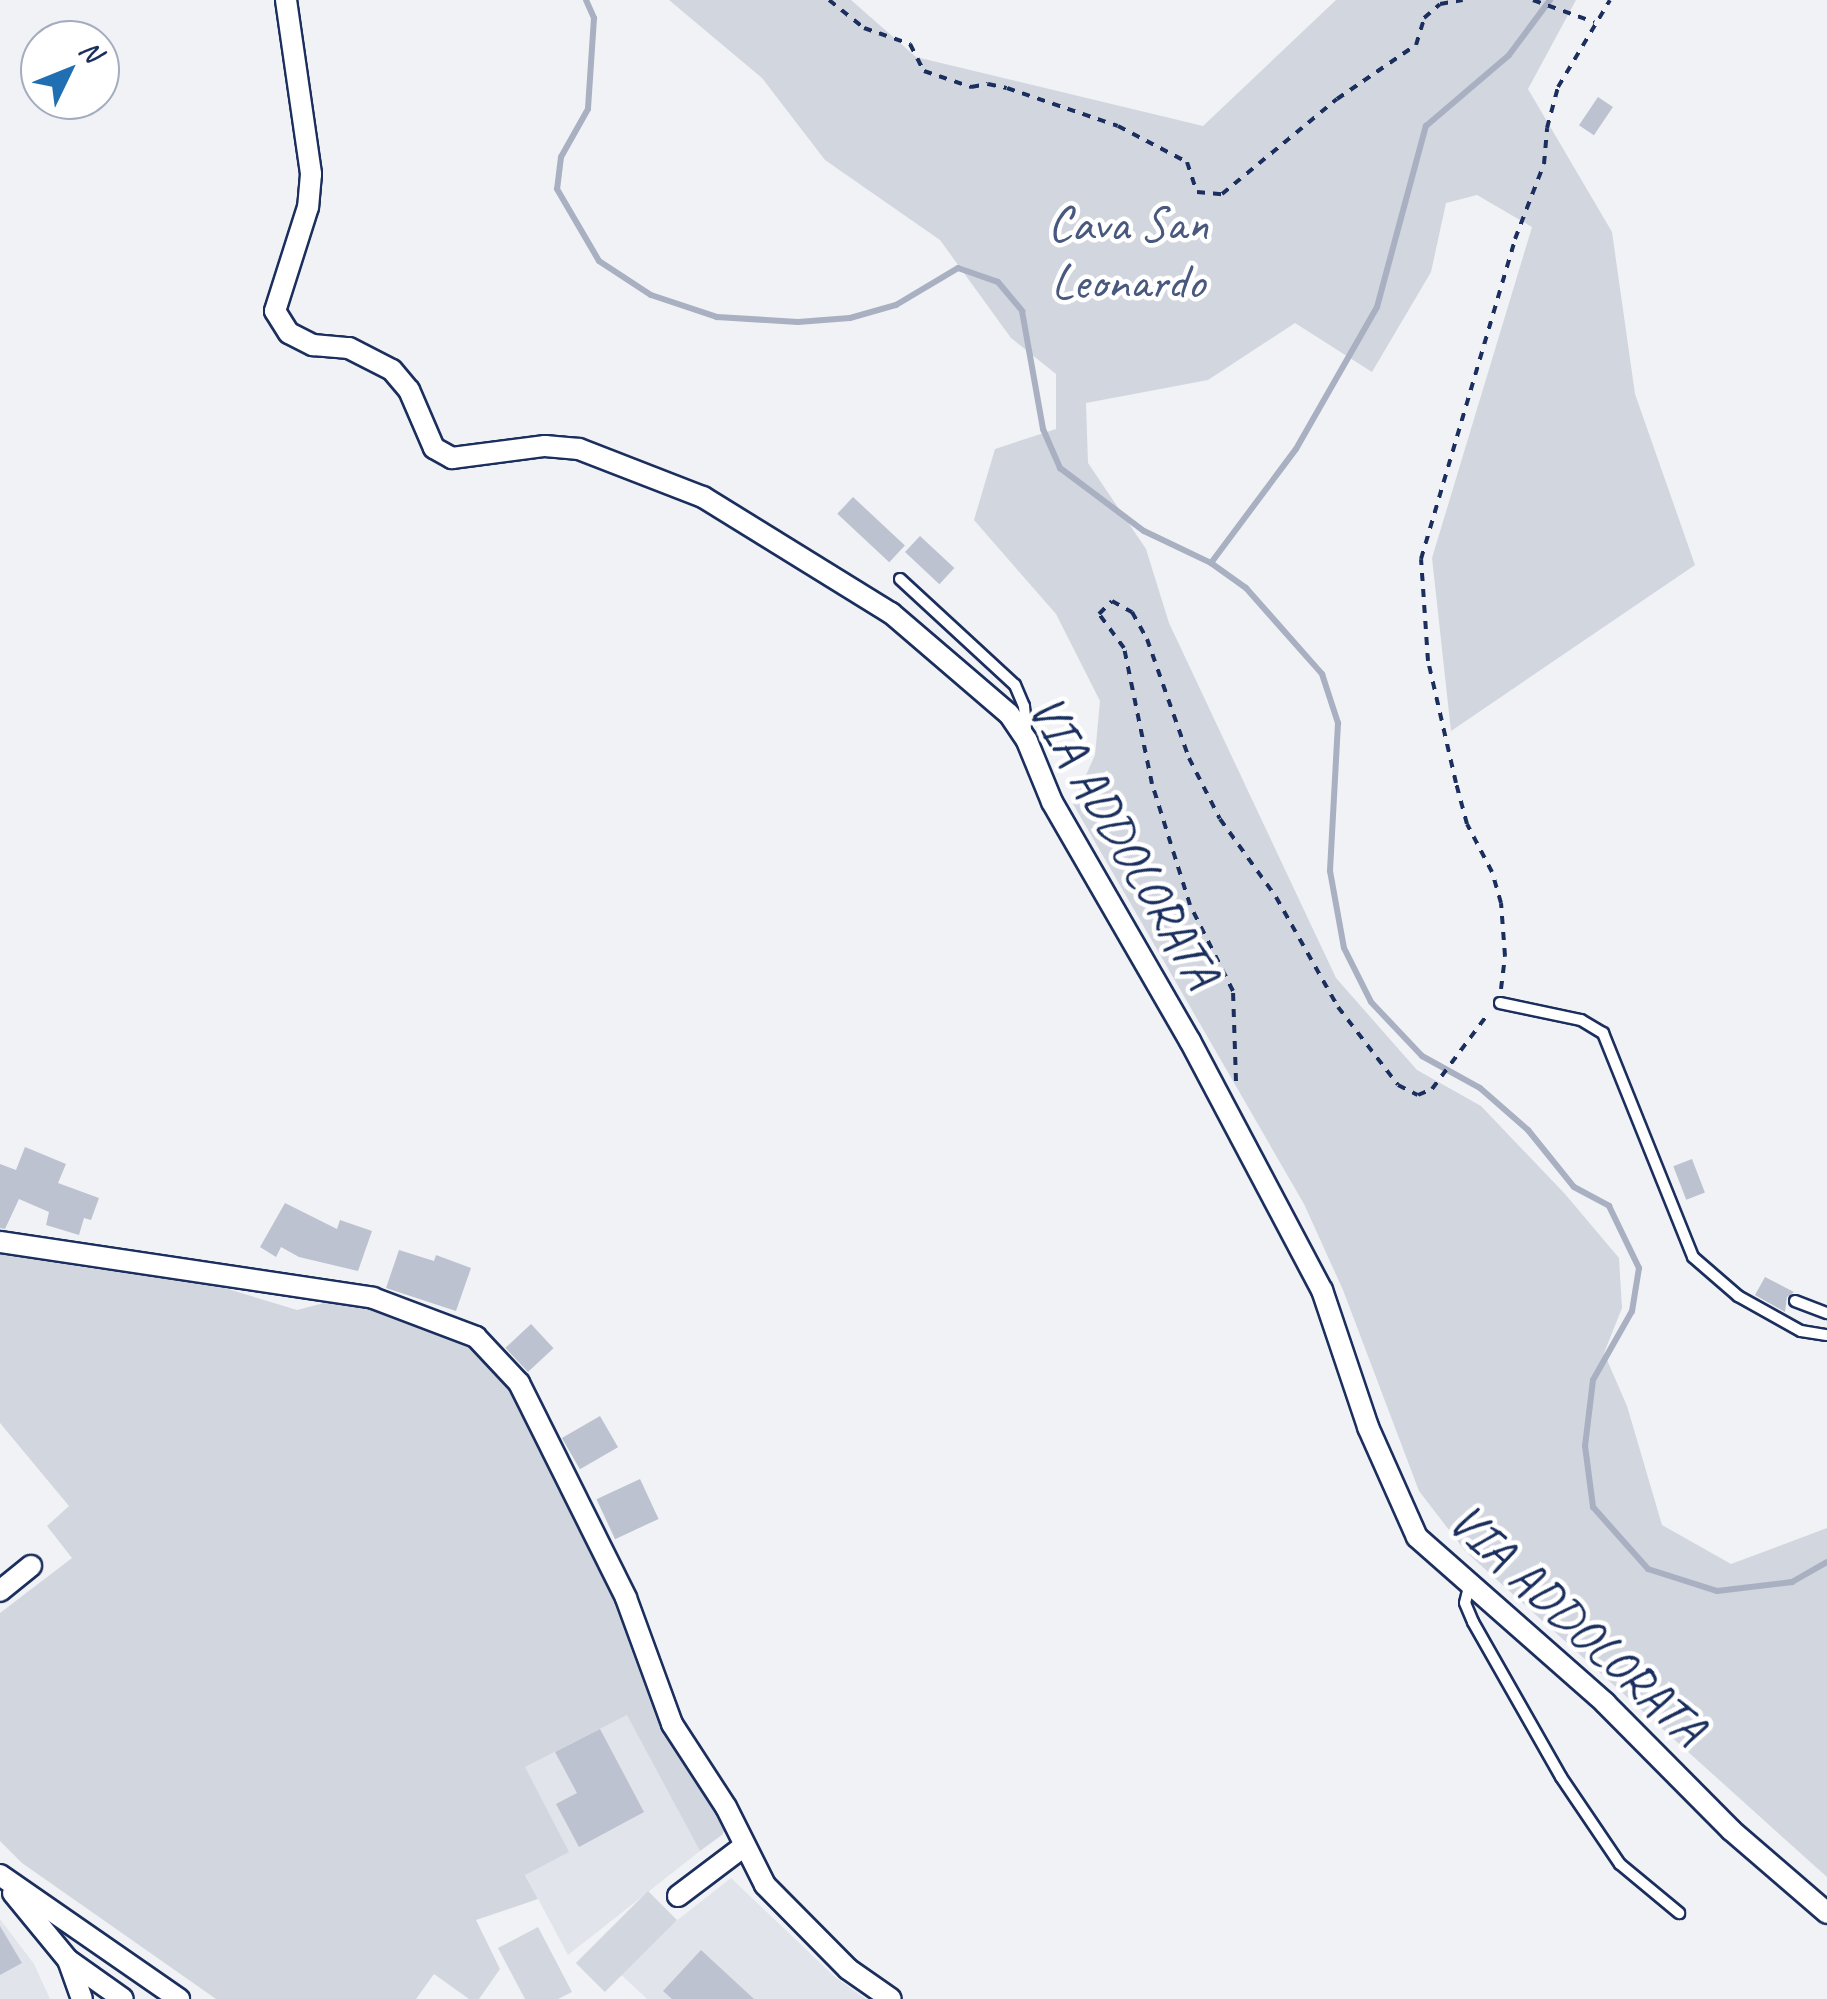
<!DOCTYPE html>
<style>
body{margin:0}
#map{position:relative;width:1827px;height:1999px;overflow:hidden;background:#f1f2f5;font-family:Caveat,sans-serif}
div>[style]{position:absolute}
.built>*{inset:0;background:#e1e4ea}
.green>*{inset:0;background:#d2d6df;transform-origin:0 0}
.stream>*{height:6px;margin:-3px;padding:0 3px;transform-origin:3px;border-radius:3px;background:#a8b0c2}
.building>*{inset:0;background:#bcc2d0;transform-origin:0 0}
.path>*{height:4px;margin-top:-2px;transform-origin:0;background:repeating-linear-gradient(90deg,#1b2f5e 0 8px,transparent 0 16px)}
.roads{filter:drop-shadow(2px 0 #1b2f5e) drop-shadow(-2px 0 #1b2f5e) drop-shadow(0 2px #1b2f5e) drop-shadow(0 -2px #1b2f5e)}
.lane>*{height:10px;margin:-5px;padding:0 5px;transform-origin:5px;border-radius:5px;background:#fff}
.street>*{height:20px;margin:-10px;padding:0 10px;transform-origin:10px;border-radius:10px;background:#fff}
span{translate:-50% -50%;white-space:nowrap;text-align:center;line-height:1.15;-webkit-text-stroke:9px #fff;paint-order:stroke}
.park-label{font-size:50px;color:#49597e}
.street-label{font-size:50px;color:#1b2f5e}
.north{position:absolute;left:20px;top:20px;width:100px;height:100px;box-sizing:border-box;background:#fff;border:2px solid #a4acbf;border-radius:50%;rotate:47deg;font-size:28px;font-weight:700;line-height:40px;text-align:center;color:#1b2f5e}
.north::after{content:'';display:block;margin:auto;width:35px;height:45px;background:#1f6fb2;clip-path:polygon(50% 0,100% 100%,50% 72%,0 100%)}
</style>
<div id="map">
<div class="built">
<div style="clip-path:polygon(628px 1714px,700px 1851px,568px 1955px,480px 1790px)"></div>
<div style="clip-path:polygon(731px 1878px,835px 1977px,866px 1999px,647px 1999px,615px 1969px)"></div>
<div style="clip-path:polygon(0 1919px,34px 1964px,50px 1999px,0 1999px)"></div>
</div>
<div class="green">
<div style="clip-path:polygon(669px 0,851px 0,916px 57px,1203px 126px,1336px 0,1576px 0,1528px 89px,1612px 232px,1635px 394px,1695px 565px,1451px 731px,1432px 558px,1532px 227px,1477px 195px,1446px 203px,1431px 272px,1372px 372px,1295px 323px,1208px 380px,1086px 403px,1088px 463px,1146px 549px,1169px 623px,1336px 978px,1417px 1070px,1481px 1106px,1565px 1194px,1619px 1258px,1622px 1308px,1604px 1353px,1627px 1406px,1662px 1525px,1731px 1564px,1827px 1528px,1827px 1877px,1466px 1552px,1419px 1491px,1343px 1290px,1304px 1204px,1073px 804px,1095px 755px,1100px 701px,1056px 614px,974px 520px,995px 449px,1056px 429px,1056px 374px,1011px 338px,940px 240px,825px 160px,762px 78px)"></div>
<div style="clip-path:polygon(0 1252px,88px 1268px,198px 1280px,297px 1310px,328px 1302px,396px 1313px,481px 1354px,513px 1386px,612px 1587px,663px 1729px,722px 1813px,727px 1826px,722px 1835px,700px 1851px,627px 1715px,525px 1767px,569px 1852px,525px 1875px,538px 1899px,476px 1920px,500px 1969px,479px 1999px,469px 1999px,434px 1974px,416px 1999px,216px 1999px,22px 1863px,0 1841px,0 1613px,72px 1558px,47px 1526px,69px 1506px,0 1423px)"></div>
<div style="left:648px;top:1891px;width:41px;height:102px;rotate:45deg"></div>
<div style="clip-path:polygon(538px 1927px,572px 1992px,558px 1999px,525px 1999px,498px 1948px)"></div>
</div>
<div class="stream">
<div style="left:586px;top:0;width:20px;rotate:66deg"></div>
<div style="left:594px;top:18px;width:91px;rotate:93.8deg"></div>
<div style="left:588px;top:109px;width:55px;rotate:119.4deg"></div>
<div style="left:561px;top:157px;width:32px;rotate:97deg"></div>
<div style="left:557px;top:189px;width:83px;rotate:59.7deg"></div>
<div style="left:599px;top:261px;width:62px;rotate:33.2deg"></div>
<div style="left:651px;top:295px;width:70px;rotate:18.4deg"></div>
<div style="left:717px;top:317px;width:81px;rotate:3.5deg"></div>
<div style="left:798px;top:322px;width:52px;rotate:-4.4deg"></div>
<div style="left:850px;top:318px;width:48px;rotate:-15.8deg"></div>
<div style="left:896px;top:305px;width:72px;rotate:-30.8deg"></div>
<div style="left:958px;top:268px;width:42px;rotate:19.3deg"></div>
<div style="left:998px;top:282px;width:38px;rotate:50deg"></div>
<div style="left:1022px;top:311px;width:120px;rotate:79.9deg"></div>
<div style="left:1043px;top:429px;width:43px;rotate:66.4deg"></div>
<div style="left:1060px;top:468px;width:105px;rotate:36.9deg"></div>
<div style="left:1144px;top:531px;width:74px;rotate:25.5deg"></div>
<div style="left:1211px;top:563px;width:43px;rotate:35.5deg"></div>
<div style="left:1246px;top:588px;width:115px;rotate:48.5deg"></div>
<div style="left:1322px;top:674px;width:52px;rotate:71.9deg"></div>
<div style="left:1338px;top:723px;width:148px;rotate:93.1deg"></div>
<div style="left:1330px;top:871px;width:78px;rotate:79.7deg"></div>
<div style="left:1344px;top:948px;width:60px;rotate:63.4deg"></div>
<div style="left:1371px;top:1002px;width:74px;rotate:46.6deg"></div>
<div style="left:1422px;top:1056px;width:66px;rotate:28.9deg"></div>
<div style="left:1480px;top:1088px;width:64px;rotate:41.2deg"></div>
<div style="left:1528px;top:1130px;width:73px;rotate:51.1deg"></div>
<div style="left:1574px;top:1187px;width:40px;rotate:28deg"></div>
<div style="left:1609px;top:1206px;width:69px;rotate:64.2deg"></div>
<div style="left:1639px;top:1268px;width:44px;rotate:99.2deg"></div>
<div style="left:1632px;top:1311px;width:79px;rotate:119.5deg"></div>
<div style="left:1593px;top:1380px;width:66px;rotate:96.9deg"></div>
<div style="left:1585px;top:1446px;width:62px;rotate:82.5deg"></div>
<div style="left:1593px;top:1507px;width:83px;rotate:48.4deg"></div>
<div style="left:1648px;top:1569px;width:72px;rotate:17.7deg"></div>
<div style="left:1717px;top:1591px;width:76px;rotate:-6.8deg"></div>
<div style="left:1792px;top:1582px;width:40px;rotate:-29.7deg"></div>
<div style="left:1211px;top:563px;width:142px;rotate:-53.3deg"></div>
<div style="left:1296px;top:449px;width:163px;rotate:-60.3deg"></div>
<div style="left:1377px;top:307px;width:188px;rotate:-74.9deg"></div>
<div style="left:1426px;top:126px;width:109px;rotate:-40.5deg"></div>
<div style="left:1509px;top:55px;width:69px;rotate:-53.3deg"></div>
</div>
<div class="building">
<div style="left:1598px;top:97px;width:18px;height:34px;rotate:34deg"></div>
<div style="left:853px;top:497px;width:71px;height:23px;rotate:43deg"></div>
<div style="left:920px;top:536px;width:47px;height:22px;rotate:43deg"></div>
<div style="clip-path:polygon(25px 1147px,66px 1164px,58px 1183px,99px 1198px,91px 1220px,84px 1218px,79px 1235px,46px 1225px,49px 1212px,19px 1199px,5px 1229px,0 1228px,0 1164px,16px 1170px)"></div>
<div style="left:1692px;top:1159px;width:36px;height:20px;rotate:69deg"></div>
<div style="clip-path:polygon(285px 1203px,337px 1229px,340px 1220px,372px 1231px,358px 1271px,299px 1257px,281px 1247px,276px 1257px,260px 1247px)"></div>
<div style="clip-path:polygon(399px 1250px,434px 1261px,436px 1255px,471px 1268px,456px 1311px,386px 1288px)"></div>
<div style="clip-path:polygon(1765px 1277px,1794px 1292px,1787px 1297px,1785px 1312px,1755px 1295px)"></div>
<div style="left:531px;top:1324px;width:33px;height:35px;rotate:47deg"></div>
<div style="left:600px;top:1416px;width:36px;height:44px;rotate:60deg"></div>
<div style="left:640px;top:1479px;width:44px;height:48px;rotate:65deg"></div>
<div style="clip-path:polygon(600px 1729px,644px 1812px,579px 1847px,556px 1804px,577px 1793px,555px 1752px)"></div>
<div style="clip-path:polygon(0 1926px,22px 1963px,0 1975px)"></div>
<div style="clip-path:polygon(701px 1950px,754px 1999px,672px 1999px,663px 1991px)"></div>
</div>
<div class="path">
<div style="left:829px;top:0;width:45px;rotate:38.7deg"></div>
<div style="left:864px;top:28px;width:49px;rotate:19.2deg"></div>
<div style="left:910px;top:44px;width:30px;rotate:63deg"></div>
<div style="left:924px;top:71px;width:50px;rotate:18.8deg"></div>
<div style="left:971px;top:87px;width:17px;rotate:-10deg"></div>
<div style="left:988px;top:84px;width:19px;rotate:12deg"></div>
<div style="left:1007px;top:88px;width:117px;rotate:18.9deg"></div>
<div style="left:1118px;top:126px;width:78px;rotate:27.6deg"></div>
<div style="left:1187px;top:162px;width:32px;rotate:72deg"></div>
<div style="left:1197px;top:192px;width:25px;rotate:5deg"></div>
<div style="left:1222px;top:194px;width:149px;rotate:-39.6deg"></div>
<div style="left:1337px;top:99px;width:96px;rotate:-34.4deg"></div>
<div style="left:1416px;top:45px;width:28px;rotate:-73deg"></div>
<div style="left:1424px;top:18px;width:21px;rotate:-41deg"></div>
<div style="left:1440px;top:4px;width:23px;rotate:-10deg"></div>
<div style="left:1533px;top:0;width:65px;rotate:19.8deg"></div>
<div style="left:1501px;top:989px;width:33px;rotate:-83deg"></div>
<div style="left:1505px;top:956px;width:53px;rotate:-94.3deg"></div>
<div style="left:1501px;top:903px;width:32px;rotate:-106deg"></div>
<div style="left:1492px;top:872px;width:54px;rotate:-117.5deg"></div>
<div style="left:1467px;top:824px;width:42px;rotate:-105deg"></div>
<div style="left:1456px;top:783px;width:125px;rotate:-102.9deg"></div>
<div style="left:1428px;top:661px;width:102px;rotate:-93.9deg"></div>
<div style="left:1421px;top:559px;width:334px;rotate:-73.6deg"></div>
<div style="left:1515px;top:239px;width:80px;rotate:-68.9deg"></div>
<div style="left:1544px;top:164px;width:36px;rotate:-85deg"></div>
<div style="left:1547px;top:128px;width:42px;rotate:-75deg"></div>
<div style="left:1558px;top:87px;width:101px;rotate:-59.1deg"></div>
<div style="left:1236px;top:1081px;width:90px;rotate:-91.9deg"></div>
<div style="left:1233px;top:991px;width:96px;rotate:-116.6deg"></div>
<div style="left:1190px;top:905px;width:127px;rotate:-107.4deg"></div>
<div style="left:1152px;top:784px;width:139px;rotate:-101.6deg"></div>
<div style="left:1124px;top:648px;width:42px;rotate:-126.3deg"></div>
<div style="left:1099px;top:614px;width:18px;rotate:-45deg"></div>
<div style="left:1112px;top:601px;width:23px;rotate:29deg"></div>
<div style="left:1132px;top:612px;width:31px;rotate:61deg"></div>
<div style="left:1147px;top:639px;width:126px;rotate:70.6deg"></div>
<div style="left:1189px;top:758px;width:68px;rotate:63.1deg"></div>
<div style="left:1220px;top:819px;width:96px;rotate:54.3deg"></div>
<div style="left:1276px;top:897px;width:126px;rotate:60.6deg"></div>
<div style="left:1338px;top:1007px;width:98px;rotate:52.4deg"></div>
<div style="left:1398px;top:1085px;width:22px;rotate:27deg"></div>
<div style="left:1418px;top:1095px;width:15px;rotate:-23deg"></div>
<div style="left:1432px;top:1089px;width:94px;rotate:-53.3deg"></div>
</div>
<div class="roads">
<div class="lane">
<div style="left:900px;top:579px;width:156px;rotate:42.7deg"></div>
<div style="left:1015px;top:685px;width:23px;rotate:67deg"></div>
<div style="left:1024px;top:706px;width:24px;rotate:85deg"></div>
<div style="left:1500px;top:1003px;width:83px;rotate:11.9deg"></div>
<div style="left:1581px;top:1020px;width:26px;rotate:31deg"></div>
<div style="left:1603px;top:1033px;width:241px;rotate:68.1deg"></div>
<div style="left:1693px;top:1257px;width:60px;rotate:40.9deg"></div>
<div style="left:1738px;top:1296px;width:72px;rotate:29.1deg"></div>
<div style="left:1801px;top:1331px;width:26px;rotate:9deg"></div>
<div style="left:1795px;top:1301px;width:34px;rotate:21deg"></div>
<div style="left:1469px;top:1587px;width:16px;rotate:104deg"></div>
<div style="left:1465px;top:1603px;width:21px;rotate:67deg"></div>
<div style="left:1473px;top:1622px;width:178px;rotate:60.4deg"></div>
<div style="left:1561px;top:1777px;width:105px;rotate:55.9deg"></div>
<div style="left:1620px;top:1864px;width:77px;rotate:39.7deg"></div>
</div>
<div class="street">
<div style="left:286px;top:0;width:176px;rotate:81.8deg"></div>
<div style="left:311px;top:174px;width:33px;rotate:95deg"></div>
<div style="left:308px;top:207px;width:109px;rotate:107.6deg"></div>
<div style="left:275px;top:311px;width:26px;rotate:58deg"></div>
<div style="left:289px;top:333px;width:27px;rotate:27deg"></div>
<div style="left:313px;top:345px;width:36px;rotate:5deg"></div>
<div style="left:349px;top:348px;width:48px;rotate:27.1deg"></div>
<div style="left:392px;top:370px;width:26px;rotate:50deg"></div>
<div style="left:409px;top:390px;width:63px;rotate:66.7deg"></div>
<div style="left:434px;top:448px;width:21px;rotate:29deg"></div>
<div style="left:452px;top:458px;width:94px;rotate:-7.4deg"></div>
<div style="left:545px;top:446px;width:34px;rotate:5deg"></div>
<div style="left:579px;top:449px;width:133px;rotate:21.2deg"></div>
<div style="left:703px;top:497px;width:221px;rotate:31.7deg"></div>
<div style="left:891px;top:613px;width:155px;rotate:40.6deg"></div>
<div style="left:1009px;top:714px;width:32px;rotate:56deg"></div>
<div style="left:1027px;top:741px;width:66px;rotate:67.7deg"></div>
<div style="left:1052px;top:802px;width:276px;rotate:60deg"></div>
<div style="left:1190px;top:1041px;width:282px;rotate:62.1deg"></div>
<div style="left:1322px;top:1290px;width:145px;rotate:71.4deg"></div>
<div style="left:1368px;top:1427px;width:120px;rotate:66deg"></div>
<div style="left:1417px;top:1537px;width:251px;rotate:41.4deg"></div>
<div style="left:1605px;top:1703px;width:179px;rotate:45.2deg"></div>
<div style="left:1731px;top:1830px;width:127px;rotate:40.8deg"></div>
<div style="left:0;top:1242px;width:377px;rotate:8.5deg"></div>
<div style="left:373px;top:1298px;width:110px;rotate:20.7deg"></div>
<div style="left:476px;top:1337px;width:63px;rotate:46.9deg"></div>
<div style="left:519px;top:1383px;width:240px;rotate:63.5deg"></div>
<div style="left:626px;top:1598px;width:134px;rotate:69.9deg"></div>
<div style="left:672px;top:1724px;width:99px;rotate:57deg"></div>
<div style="left:726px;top:1807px;width:87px;rotate:63.4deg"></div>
<div style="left:765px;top:1885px;width:118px;rotate:45.3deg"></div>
<div style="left:848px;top:1969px;width:52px;rotate:34.9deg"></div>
<div style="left:0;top:1591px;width:40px;rotate:-39deg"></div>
<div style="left:0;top:1875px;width:218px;rotate:34.7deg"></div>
<div style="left:13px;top:1893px;width:87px;rotate:50.6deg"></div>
<div style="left:68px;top:1960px;width:41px;rotate:70.3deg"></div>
<div style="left:678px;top:1896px;width:83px;rotate:-37.1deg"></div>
<div style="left:68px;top:1960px;width:67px;rotate:35.3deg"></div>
</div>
</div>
<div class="park-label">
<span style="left:1128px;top:252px">Cava San<br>Leonardo</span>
</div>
<div class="street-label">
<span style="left:1124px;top:841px;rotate:60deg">VIA ADDOLORATA</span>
<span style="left:1577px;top:1624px;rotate:43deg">VIA ADDOLORATA</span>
</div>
<div class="north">N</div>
</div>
